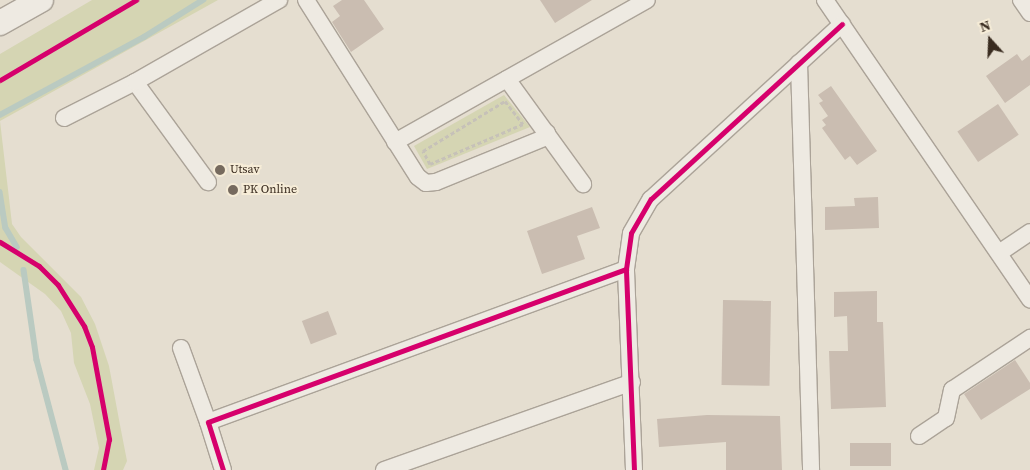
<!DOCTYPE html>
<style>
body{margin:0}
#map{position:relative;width:1030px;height:470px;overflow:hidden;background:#e5ded0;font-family:"Source Serif 4",serif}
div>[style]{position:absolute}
.green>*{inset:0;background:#d5d5b3}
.stream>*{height:5.5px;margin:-2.75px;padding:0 2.75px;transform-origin:2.75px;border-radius:2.75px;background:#bacac1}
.building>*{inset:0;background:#cabdb1;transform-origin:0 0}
.path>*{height:3px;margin-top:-1.5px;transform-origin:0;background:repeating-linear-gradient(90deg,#c6c1b8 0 4px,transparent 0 6.5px)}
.roads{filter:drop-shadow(1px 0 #aba398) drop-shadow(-1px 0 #aba398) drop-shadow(0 1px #aba398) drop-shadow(0 -1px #aba398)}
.street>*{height:16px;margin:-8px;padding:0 8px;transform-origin:8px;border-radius:8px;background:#eeeae2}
.secondary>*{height:24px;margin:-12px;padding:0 12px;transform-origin:12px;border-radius:12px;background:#eeeae2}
.cycleway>*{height:5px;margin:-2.5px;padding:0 2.5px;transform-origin:2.5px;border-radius:2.5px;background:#d6006c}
.dots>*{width:14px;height:14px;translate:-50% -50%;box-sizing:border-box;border:2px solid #f6ecd7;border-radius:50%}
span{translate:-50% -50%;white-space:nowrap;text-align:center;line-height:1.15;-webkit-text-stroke:4px #f6ecd7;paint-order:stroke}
.poi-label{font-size:12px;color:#3a2c20}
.left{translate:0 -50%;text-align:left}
.north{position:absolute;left:965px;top:15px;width:50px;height:50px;-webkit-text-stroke:4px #f6ecd7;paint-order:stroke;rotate:340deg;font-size:14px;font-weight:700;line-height:20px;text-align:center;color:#3a2c20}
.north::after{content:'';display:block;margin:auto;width:18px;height:22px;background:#3a2c20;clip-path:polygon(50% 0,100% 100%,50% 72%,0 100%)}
</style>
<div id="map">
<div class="green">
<div style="clip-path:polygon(92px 0,218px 0,0 121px,12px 224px,21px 237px,81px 297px,95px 324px,109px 366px,120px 425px,127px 461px,123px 470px,94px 470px,99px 448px,90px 404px,74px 363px,71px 333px,61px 311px,45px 294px,0 262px,0 54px)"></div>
<div style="clip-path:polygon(504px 95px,530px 127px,427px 169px,414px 146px)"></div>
</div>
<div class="stream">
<div style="left:0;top:115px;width:164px;rotate:-28.4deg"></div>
<div style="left:144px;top:37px;width:70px;rotate:-32.1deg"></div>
<div style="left:0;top:192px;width:36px;rotate:81deg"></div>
<div style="left:6px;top:228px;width:22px;rotate:60deg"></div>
<div style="left:24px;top:270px;width:91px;rotate:81.8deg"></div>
<div style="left:37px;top:360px;width:114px;rotate:75.2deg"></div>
</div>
<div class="building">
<div style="clip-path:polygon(342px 0,364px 0,384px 29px,351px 52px,332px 22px,340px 16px,333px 6px)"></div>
<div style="clip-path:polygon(540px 0,592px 0,555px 23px)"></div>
<div style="clip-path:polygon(1017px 54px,1022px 61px,1030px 55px,1030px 85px,1005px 103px,986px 76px)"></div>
<div style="clip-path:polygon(831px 86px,877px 151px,857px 165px,850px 156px,845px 160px,822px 128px,826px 125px,822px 120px,828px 116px,819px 103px,823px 101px,818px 95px)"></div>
<div style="left:998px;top:104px;width:37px;height:49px;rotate:56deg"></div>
<div style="clip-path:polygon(878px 197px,879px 228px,825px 230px,825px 207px,855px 206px,854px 198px)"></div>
<div style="clip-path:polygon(592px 207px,600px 228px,577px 236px,585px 259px,542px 274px,527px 231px)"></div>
<div style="clip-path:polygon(877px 291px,877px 322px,883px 322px,886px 407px,831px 409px,829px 351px,848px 351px,847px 316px,834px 317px,834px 292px)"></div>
<div style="left:723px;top:300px;width:48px;height:85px;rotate:1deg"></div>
<div style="left:328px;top:311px;width:25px;height:28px;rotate:69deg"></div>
<div style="clip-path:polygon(1015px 360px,1030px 383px,1030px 389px,981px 420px,964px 394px)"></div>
<div style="clip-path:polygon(707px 415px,780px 416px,782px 470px,726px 470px,726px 442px,659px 447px,657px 419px)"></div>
<div style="left:850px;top:443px;width:41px;height:23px"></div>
</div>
<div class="path">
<div style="left:505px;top:101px;width:29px;rotate:52deg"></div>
<div style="left:523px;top:124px;width:101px;rotate:156.7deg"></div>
<div style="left:430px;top:164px;width:15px;rotate:-118deg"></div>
<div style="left:423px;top:151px;width:96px;rotate:-31.4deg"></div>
</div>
<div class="roads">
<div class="street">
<div style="left:306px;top:0;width:209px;rotate:57.7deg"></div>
<div style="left:418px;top:177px;width:10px;rotate:37deg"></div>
<div style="left:426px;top:183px;width:10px;rotate:-6deg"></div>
<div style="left:436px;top:182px;width:117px;rotate:-22.2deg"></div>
<div style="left:544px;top:138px;width:6px;rotate:-59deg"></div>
<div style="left:825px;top:0;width:363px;rotate:55.6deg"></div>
<div style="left:1021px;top:0;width:16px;rotate:55deg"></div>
<div style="left:799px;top:63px;width:407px;rotate:88.3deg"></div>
<div style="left:507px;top:79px;width:130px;rotate:54.1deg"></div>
<div style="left:135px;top:82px;width:124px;rotate:53.9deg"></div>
<div style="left:64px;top:118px;width:80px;rotate:-26.9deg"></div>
<div style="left:135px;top:82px;width:166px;rotate:-29.7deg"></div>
<div style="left:395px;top:142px;width:289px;rotate:-29.4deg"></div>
<div style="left:999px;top:253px;width:37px;rotate:-34deg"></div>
<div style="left:181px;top:348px;width:79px;rotate:70deg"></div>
<div style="left:919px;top:436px;width:32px;rotate:-34deg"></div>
<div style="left:946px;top:418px;width:29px;rotate:-78deg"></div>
<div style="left:952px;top:390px;width:94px;rotate:-33.7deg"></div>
<div style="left:223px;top:470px;width:50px;rotate:-107.4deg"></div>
<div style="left:208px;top:422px;width:445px;rotate:-20.1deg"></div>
<div style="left:384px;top:470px;width:263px;rotate:-19.5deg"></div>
<div style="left:634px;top:470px;width:201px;rotate:-92.3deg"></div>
<div style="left:626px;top:269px;width:36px;rotate:-82deg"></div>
<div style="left:631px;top:233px;width:39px;rotate:-60deg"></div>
<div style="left:651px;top:199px;width:259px;rotate:-42.5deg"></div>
</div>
<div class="secondary">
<div style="left:0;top:23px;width:47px;rotate:-29.3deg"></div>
</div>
</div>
<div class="cycleway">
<div style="left:0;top:80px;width:158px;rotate:-30.5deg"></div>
<div style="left:0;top:242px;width:46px;rotate:31.6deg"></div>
<div style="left:39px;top:266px;width:27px;rotate:45deg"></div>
<div style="left:58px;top:285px;width:49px;rotate:57.6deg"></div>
<div style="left:84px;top:326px;width:22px;rotate:69deg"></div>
<div style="left:92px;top:347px;width:94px;rotate:79.5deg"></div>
<div style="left:109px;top:439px;width:32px;rotate:101deg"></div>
<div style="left:223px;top:470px;width:50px;rotate:-107.4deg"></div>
<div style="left:208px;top:422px;width:445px;rotate:-20.1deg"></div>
<div style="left:634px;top:470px;width:201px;rotate:-92.3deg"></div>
<div style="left:626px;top:269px;width:36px;rotate:-82deg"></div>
<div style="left:631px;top:233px;width:39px;rotate:-60deg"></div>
<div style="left:651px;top:199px;width:259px;rotate:-42.5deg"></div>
</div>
<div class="dots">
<div style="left:220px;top:170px;background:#766a5e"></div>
<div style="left:233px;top:190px;background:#766a5e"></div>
</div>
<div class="poi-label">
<span class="left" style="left:230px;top:170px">Utsav</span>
<span class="left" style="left:243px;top:190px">PK Online</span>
</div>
<div class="north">N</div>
</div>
